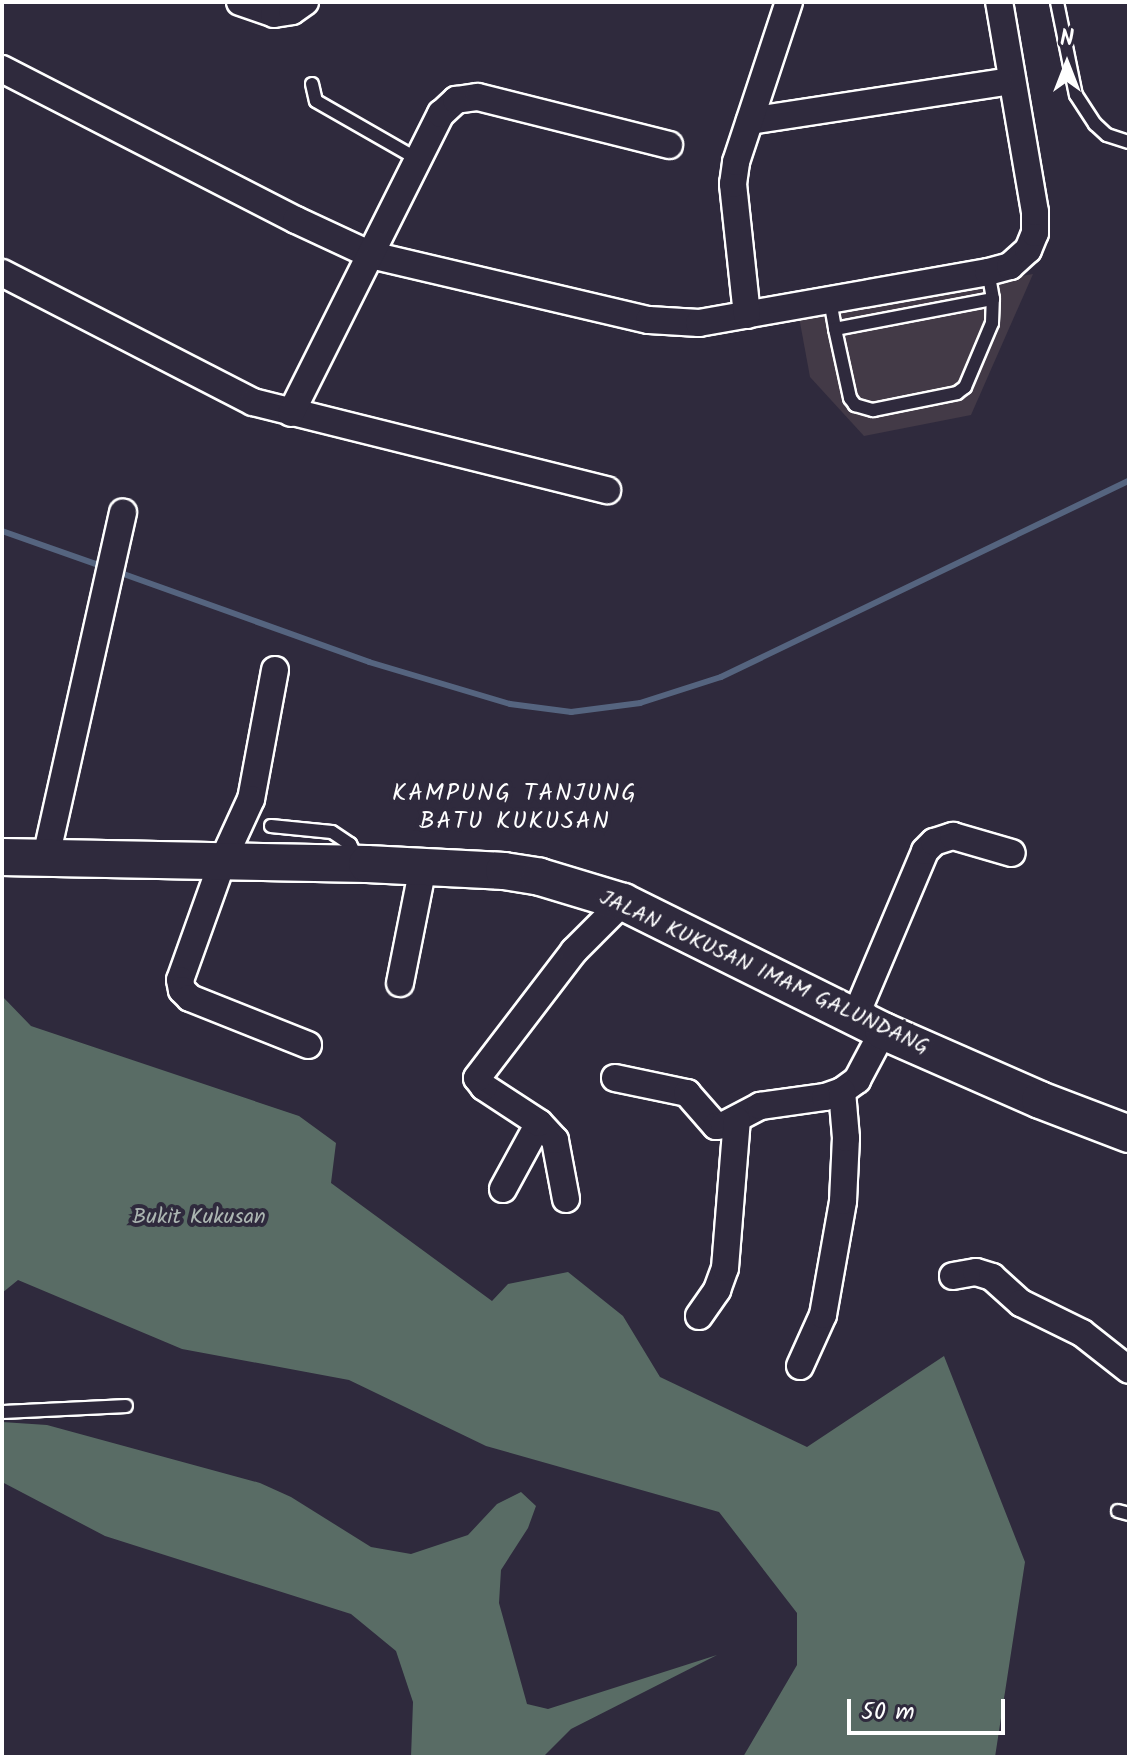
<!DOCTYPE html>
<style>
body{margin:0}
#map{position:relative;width:1131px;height:1759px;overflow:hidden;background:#2f2a3d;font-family:Kalam,sans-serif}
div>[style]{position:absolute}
.built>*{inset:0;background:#433a47}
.green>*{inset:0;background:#596c65}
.stream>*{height:6px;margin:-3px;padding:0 3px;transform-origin:3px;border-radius:3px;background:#55647f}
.roads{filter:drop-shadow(2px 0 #fff) drop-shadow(-2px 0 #fff) drop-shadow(0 2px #fff) drop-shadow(0 -2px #fff)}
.lane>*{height:12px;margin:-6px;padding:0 6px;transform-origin:6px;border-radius:6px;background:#2f2a3d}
.street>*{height:26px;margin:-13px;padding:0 13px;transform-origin:13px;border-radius:13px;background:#2f2a3d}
.secondary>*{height:36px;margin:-18px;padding:0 18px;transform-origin:18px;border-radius:18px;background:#2f2a3d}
span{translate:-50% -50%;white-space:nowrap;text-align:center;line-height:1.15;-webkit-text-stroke:8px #2f2a3d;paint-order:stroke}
.street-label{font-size:22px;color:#fff}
.park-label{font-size:22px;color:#acb6b2}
.neighbourhood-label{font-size:24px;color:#fff;letter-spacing:2px}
.frame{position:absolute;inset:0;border:4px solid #fff;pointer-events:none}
.north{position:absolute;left:1027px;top:24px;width:80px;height:80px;-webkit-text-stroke:6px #2f2a3d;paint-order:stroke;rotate:0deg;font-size:22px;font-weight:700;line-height:32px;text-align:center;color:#fff}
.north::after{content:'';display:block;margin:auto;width:28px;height:36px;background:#fff;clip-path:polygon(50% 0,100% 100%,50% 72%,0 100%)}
.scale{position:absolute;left:847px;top:1699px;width:158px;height:36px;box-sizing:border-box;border:4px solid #fff;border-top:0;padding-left:10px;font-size:24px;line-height:28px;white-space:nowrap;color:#fff;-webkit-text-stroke:6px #2f2a3d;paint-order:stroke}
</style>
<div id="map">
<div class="built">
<div style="clip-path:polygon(1033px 274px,971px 415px,864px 436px,810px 377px,799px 317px)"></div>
</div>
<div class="green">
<div style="clip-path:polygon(2px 996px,31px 1026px,299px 1116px,336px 1143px,331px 1183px,492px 1301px,508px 1284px,568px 1272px,623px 1316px,660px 1377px,807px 1447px,944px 1356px,1025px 1562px,995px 1757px,743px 1757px,797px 1665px,797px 1613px,719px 1512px,486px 1446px,349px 1380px,182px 1349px,18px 1280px,2px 1293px)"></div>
<div style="clip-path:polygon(2px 1422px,47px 1425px,260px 1483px,291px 1497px,371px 1547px,411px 1554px,468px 1535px,497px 1504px,521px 1492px,536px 1506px,528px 1528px,501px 1570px,499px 1603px,527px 1704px,548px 1709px,717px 1655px,571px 1729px,543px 1757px,411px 1757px,413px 1702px,396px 1651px,351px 1614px,105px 1536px,2px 1482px)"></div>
</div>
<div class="stream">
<div style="left:2px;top:531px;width:108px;rotate:19.4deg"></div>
<div style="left:118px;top:572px;width:267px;rotate:19.7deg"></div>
<div style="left:369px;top:662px;width:147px;rotate:16.6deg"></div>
<div style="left:510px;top:704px;width:62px;rotate:7.5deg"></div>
<div style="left:571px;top:712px;width:70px;rotate:-7.4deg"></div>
<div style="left:640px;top:703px;width:85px;rotate:-17.8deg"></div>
<div style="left:721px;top:677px;width:453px;rotate:-25.7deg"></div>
</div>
<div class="roads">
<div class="lane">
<div style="left:1057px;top:2px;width:95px;rotate:78.5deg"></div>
<div style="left:1076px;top:95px;width:35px;rotate:57deg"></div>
<div style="left:1095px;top:124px;width:16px;rotate:43deg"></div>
<div style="left:1107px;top:135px;width:23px;rotate:18deg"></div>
<div style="left:312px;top:84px;width:17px;rotate:77deg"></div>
<div style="left:316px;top:101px;width:119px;rotate:29.8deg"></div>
<div style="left:830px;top:300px;width:29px;rotate:80deg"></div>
<div style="left:835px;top:329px;width:161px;rotate:-10.8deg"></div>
<div style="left:993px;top:299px;width:27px;rotate:-100deg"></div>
<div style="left:835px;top:329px;width:71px;rotate:77.7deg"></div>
<div style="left:850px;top:398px;width:9px;rotate:54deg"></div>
<div style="left:855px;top:405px;width:19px;rotate:16deg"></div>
<div style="left:873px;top:410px;width:86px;rotate:-11.4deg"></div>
<div style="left:957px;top:393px;width:10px;rotate:-37deg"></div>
<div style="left:965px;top:387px;width:69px;rotate:-67.1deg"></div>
<div style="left:992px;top:323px;width:24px;rotate:-88deg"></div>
<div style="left:271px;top:826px;width:61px;rotate:5.6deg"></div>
<div style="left:332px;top:832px;width:22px;rotate:34deg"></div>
<div style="left:350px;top:844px;width:16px;rotate:63deg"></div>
<div style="left:2px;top:1412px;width:124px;rotate:-2.8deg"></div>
<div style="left:1118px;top:1511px;width:11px;rotate:15deg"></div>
</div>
<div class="street">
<div style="left:240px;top:2px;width:36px;rotate:19deg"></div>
<div style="left:274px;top:14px;width:18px;rotate:-9deg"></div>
<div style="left:292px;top:11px;width:16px;rotate:-35deg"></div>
<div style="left:2px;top:69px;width:331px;rotate:27.2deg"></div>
<div style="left:296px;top:220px;width:83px;rotate:25deg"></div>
<div style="left:371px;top:255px;width:285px;rotate:13.2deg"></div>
<div style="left:649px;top:320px;width:50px;rotate:3.4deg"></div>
<div style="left:699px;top:323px;width:293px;rotate:-10deg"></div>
<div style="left:988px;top:272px;width:23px;rotate:-15deg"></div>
<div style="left:1010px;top:266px;width:24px;rotate:-42deg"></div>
<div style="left:1028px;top:250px;width:18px;rotate:-68deg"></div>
<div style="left:1035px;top:233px;width:21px;rotate:-90deg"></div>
<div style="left:1035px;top:212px;width:213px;rotate:-99.7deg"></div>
<div style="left:750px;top:121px;width:252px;rotate:-8.7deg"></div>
<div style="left:2px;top:273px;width:282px;rotate:27.2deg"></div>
<div style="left:253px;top:402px;width:365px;rotate:14deg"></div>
<div style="left:747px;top:315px;width:132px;rotate:-96.1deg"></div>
<div style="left:733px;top:184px;width:22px;rotate:-82deg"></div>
<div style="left:736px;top:162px;width:169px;rotate:-71.7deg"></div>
<div style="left:291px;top:413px;width:335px;rotate:-63.4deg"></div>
<div style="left:441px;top:114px;width:21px;rotate:-43deg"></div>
<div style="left:456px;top:100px;width:22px;rotate:-8deg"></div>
<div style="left:478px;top:97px;width:197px;rotate:14.1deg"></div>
<div style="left:275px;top:670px;width:131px;rotate:100.5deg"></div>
<div style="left:251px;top:799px;width:67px;rotate:114.7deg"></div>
<div style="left:223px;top:860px;width:127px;rotate:109.7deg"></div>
<div style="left:180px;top:980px;width:10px;rotate:79deg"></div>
<div style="left:182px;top:990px;width:11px;rotate:45deg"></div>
<div style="left:190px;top:998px;width:127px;rotate:21.7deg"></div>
<div style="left:46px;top:857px;width:353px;rotate:-77.4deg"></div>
<div style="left:400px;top:983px;width:118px;rotate:-78.8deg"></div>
<div style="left:855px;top:1017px;width:180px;rotate:-67.1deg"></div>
<div style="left:925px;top:851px;width:13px;rotate:-45deg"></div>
<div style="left:934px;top:842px;width:20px;rotate:-18deg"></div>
<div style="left:953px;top:836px;width:61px;rotate:16.1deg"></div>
<div style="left:615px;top:1078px;width:74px;rotate:11.8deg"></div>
<div style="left:687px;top:1093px;width:44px;rotate:48.7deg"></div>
<div style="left:716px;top:1126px;width:8px;rotate:-7deg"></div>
<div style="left:724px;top:1125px;width:41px;rotate:-27.8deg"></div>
<div style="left:760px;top:1106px;width:66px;rotate:-7.9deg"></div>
<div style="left:825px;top:1097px;width:18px;rotate:-19deg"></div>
<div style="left:842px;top:1091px;width:19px;rotate:-36deg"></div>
<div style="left:857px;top:1080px;width:55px;rotate:-62deg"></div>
<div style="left:503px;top:1189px;width:75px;rotate:-61.4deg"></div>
<div style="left:566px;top:1199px;width:60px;rotate:-100.6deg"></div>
<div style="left:555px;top:1140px;width:23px;rotate:-133deg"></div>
<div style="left:539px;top:1123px;width:66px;rotate:-146.8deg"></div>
<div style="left:484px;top:1087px;width:11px;rotate:-128deg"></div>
<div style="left:477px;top:1078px;width:160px;rotate:-52.6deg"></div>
<div style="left:574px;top:951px;width:69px;rotate:-45deg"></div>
<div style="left:953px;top:1276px;width:23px;rotate:-10deg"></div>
<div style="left:976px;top:1272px;width:17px;rotate:17deg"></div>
<div style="left:992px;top:1277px;width:39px;rotate:42deg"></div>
<div style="left:1021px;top:1303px;width:68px;rotate:26.2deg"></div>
<div style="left:1082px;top:1333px;width:60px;rotate:38.2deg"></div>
<div style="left:699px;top:1316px;width:32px;rotate:-55deg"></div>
<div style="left:717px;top:1290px;width:23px;rotate:-70deg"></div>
<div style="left:725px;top:1268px;width:148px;rotate:-85.4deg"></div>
<div style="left:800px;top:1366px;width:56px;rotate:-65.7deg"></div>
<div style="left:823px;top:1315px;width:116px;rotate:-80deg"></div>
<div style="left:843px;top:1201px;width:63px;rotate:-87.3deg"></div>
<div style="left:846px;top:1138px;width:47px;rotate:-94.9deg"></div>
</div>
<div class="secondary">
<div style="left:2px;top:857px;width:365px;rotate:1.1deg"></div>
<div style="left:367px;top:864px;width:137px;rotate:2.9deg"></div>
<div style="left:504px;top:871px;width:36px;rotate:9deg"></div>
<div style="left:540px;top:877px;width:87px;rotate:16.8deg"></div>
<div style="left:623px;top:902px;width:290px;rotate:26.4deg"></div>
<div style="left:883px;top:1031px;width:171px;rotate:23.7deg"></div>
<div style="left:1040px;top:1100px;width:95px;rotate:20.9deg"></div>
</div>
</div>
<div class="street-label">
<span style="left:764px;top:973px;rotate:25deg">JALAN KUKUSAN IMAM GALUNDANG</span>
</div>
<div class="park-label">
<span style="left:199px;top:1218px">Bukit Kukusan</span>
</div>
<div class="neighbourhood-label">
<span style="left:515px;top:808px">KAMPUNG TANJUNG<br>BATU KUKUSAN</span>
</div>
<div class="frame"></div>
<div class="north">N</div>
<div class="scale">50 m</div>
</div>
